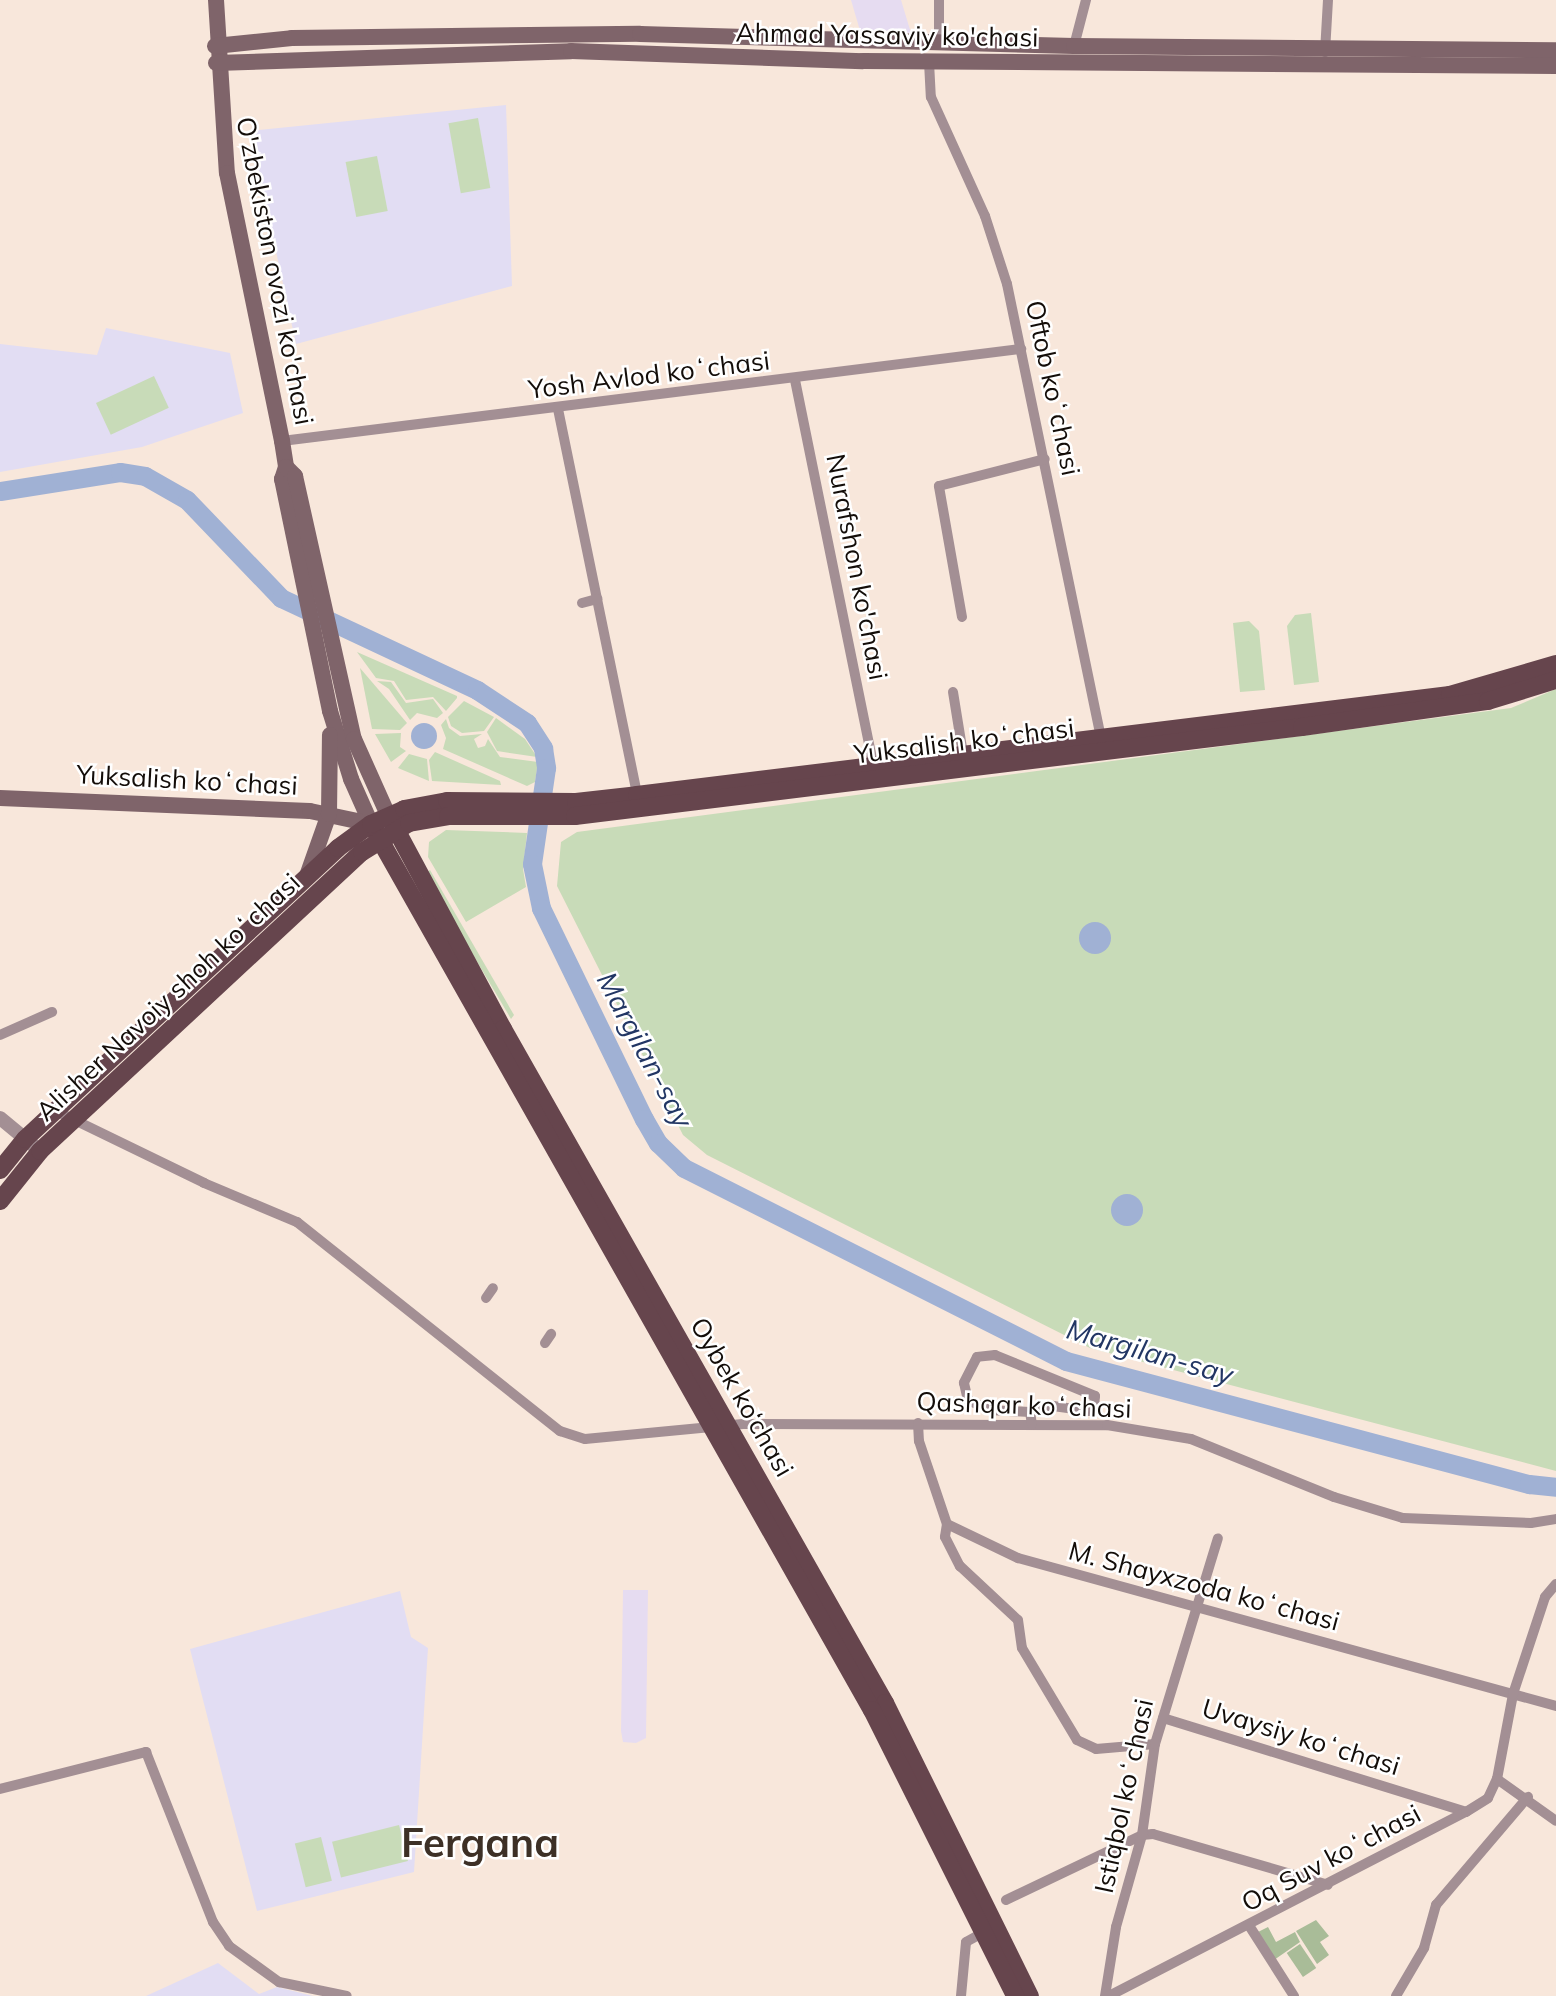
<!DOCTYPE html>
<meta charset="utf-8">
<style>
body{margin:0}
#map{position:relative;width:1556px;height:1996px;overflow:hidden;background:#f8e7db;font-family:Mulish,sans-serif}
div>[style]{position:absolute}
.industrial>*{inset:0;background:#e6dcf1}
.education>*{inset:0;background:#e2ddf3}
.green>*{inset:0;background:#c8dbb8;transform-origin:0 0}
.forest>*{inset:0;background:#a9bc98;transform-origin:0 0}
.water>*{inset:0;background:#a0b1d4}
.round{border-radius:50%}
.river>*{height:19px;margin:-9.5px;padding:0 9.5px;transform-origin:9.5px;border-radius:9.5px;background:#a0b1d4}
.minor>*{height:10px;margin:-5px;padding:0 5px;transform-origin:5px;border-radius:5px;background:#a38f94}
.tertiary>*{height:14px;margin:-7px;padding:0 7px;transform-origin:7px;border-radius:7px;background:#a38f94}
.secondary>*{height:16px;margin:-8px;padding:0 8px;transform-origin:8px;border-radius:8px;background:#7f646a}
.primary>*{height:18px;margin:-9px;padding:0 9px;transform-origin:9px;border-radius:9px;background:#66454d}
span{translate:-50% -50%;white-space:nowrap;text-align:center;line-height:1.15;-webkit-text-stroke:5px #fff;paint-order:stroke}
.street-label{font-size:26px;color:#130d09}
.water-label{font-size:28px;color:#223664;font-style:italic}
.town-label{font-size:40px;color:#3d3026;font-weight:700}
</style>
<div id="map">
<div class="industrial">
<div style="clip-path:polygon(851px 0,901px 0,911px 33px,861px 34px)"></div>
<div style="clip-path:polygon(623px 1590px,648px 1590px,646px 1738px,636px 1743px,623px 1742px,621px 1731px)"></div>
</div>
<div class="education">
<div style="clip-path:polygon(506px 105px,512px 286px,296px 344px,250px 131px)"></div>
<div style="clip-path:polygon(106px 328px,230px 353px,243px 413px,142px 447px,0 472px,0 344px,97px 355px)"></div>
<div style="clip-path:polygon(400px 1591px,411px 1637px,428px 1648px,414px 1872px,257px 1911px,190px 1649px)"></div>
<div style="clip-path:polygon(218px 1963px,259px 1994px,277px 1987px,313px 1996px,146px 1996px)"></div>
</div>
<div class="green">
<div style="left:478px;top:118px;width:71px;height:30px;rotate:80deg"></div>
<div style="left:377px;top:156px;width:56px;height:32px;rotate:79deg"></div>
<div style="left:154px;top:376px;width:35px;height:64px;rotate:65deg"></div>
<div style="clip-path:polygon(1311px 613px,1319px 682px,1294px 685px,1287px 626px,1295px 615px)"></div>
<div style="clip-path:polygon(1249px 621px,1259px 631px,1265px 690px,1240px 692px,1233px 623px)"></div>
<div style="clip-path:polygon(357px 652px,457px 696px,457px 698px,446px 711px,433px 697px,406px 700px,394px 681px,376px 678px)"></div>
<div style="clip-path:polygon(360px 668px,407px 723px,400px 730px,372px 729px)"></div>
<div style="clip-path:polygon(377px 681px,391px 682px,406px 703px,433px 699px,443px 713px,437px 718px,417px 713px,410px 720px,389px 689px)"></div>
<div style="clip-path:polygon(1556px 689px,1556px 1471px,1090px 1348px,707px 1155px,683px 1135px,557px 886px,561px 842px,577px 832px,1511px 708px)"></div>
<div style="clip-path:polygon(464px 701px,494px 717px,484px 731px,462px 733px,451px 726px,448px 717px)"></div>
<div style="clip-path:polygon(496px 718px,525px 739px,537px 757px,497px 751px,487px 732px)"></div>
<div style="clip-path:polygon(446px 719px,449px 728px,460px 736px,482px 734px,474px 739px,478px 748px,485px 746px,488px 739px,500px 757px,538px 762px,535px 782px,527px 786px,443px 749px,446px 738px,441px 725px)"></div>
<div style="clip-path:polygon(401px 733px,400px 747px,406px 751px,391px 762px,375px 734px)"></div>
<div style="clip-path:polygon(435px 752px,500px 781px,501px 785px,432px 781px,429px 760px)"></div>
<div style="clip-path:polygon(409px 754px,427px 759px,429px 781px,398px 768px)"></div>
<div style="clip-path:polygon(446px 830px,527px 833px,523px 869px,526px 887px,466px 922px,428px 857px,429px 842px)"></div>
<div style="clip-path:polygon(430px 870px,514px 1015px,511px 1019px,425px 874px)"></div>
<div style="left:399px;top:1825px;width:37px;height:69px;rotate:76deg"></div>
<div style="left:321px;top:1837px;width:45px;height:27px;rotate:76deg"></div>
</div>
<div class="forest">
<div style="clip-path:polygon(1316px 1920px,1329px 1936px,1320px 1942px,1329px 1955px,1317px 1964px,1296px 1931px)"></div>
<div style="clip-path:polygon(1268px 1927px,1276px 1942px,1295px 1932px,1300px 1942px,1274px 1960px,1256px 1933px)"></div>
<div style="left:1300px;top:1944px;width:29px;height:16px;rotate:56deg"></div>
</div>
<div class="water">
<div class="round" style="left:411px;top:723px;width:26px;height:26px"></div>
<div class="round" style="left:1079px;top:922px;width:32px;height:32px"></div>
<div class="round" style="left:1111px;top:1194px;width:32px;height:32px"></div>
</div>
<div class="river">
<div style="left:0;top:491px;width:121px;rotate:-9deg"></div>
<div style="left:120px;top:472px;width:25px;rotate:9deg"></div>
<div style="left:145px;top:476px;width:48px;rotate:29.7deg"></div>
<div style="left:187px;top:500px;width:136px;rotate:46.2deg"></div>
<div style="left:281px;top:598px;width:217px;rotate:25.1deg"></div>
<div style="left:477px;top:690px;width:60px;rotate:33.4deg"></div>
<div style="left:527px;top:723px;width:30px;rotate:57deg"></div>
<div style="left:543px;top:748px;width:20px;rotate:81deg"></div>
<div style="left:546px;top:768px;width:97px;rotate:98.3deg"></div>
<div style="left:532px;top:864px;width:45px;rotate:78.4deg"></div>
<div style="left:541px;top:908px;width:235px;rotate:64deg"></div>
<div style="left:644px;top:1119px;width:28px;rotate:60deg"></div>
<div style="left:658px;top:1143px;width:36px;rotate:44deg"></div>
<div style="left:684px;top:1168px;width:428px;rotate:26.8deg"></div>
<div style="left:1066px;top:1361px;width:479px;rotate:14.9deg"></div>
<div style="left:1529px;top:1484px;width:27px;rotate:6deg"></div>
</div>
<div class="minor">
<div style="left:939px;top:43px;width:43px;rotate:-90deg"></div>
<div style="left:1074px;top:46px;width:48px;rotate:-75.4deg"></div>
<div style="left:1325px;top:52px;width:52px;rotate:-86.7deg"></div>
<div style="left:929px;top:62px;width:35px;rotate:87deg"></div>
<div style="left:931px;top:97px;width:131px;rotate:65.6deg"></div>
<div style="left:985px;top:216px;width:71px;rotate:72.1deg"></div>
<div style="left:1007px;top:284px;width:467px;rotate:78.3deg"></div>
<div style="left:795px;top:380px;width:392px;rotate:78.5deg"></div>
<div style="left:558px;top:409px;width:394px;rotate:78.4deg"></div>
<div style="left:282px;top:441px;width:745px;rotate:-7.1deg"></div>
<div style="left:582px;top:603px;width:16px;rotate:-15deg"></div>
<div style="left:962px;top:617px;width:133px;rotate:-100deg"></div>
<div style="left:939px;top:486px;width:109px;rotate:-14.3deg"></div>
<div style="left:953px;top:692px;width:63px;rotate:80.8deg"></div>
<div style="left:0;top:1035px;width:57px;rotate:-23.9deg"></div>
<div style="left:56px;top:1111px;width:165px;rotate:25.9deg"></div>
<div style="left:204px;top:1183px;width:101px;rotate:22.8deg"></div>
<div style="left:297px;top:1222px;width:336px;rotate:38.5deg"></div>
<div style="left:560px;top:1431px;width:26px;rotate:18deg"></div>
<div style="left:585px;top:1439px;width:161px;rotate:-5.4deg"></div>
<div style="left:745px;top:1424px;width:362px;rotate:0.2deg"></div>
<div style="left:1107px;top:1425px;width:85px;rotate:9.5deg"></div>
<div style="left:1191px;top:1439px;width:154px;rotate:22.1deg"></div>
<div style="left:1334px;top:1497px;width:72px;rotate:16.9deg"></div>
<div style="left:1403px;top:1518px;width:128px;rotate:2.2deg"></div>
<div style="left:1531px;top:1523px;width:25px;rotate:-9deg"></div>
<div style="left:486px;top:1298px;width:12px;rotate:-55deg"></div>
<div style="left:545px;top:1343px;width:11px;rotate:-56deg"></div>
<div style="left:1030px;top:1412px;width:24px;rotate:-15deg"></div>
<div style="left:1053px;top:1406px;width:35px;rotate:8deg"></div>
<div style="left:1088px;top:1411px;width:7px;rotate:-34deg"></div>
<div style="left:1094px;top:1407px;width:11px;rotate:-85deg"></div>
<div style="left:1095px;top:1396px;width:108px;rotate:-157.7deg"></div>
<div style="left:995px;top:1355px;width:18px;rotate:174deg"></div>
<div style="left:977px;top:1357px;width:29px;rotate:117deg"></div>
<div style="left:964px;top:1383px;width:17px;rotate:77deg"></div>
<div style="left:968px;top:1400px;width:23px;rotate:25deg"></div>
<div style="left:989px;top:1410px;width:41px;rotate:2.8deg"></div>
<div style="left:1030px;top:1412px;width:13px;rotate:81deg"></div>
<div style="left:918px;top:1423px;width:18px;rotate:87deg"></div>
<div style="left:919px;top:1441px;width:88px;rotate:71.4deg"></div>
<div style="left:947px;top:1524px;width:79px;rotate:25.6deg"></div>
<div style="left:1018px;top:1558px;width:558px;rotate:15.38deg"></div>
<div style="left:947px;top:1524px;width:13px;rotate:99deg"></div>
<div style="left:945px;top:1537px;width:33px;rotate:63deg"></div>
<div style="left:960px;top:1566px;width:79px;rotate:43deg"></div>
<div style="left:1018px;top:1620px;width:28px;rotate:82deg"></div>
<div style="left:1022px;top:1648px;width:107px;rotate:59.1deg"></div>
<div style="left:1077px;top:1740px;width:21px;rotate:25deg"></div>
<div style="left:1096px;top:1749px;width:59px;rotate:-4.8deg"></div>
<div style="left:1163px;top:1718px;width:317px;rotate:17.2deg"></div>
<div style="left:1497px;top:1779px;width:86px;rotate:-79.3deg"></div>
<div style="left:1513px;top:1694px;width:102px;rotate:-71.7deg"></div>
<div style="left:1545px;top:1597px;width:17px;rotate:-50deg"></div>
<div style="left:0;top:1789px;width:151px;rotate:-14.2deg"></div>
<div style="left:146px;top:1752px;width:183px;rotate:68.5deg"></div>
<div style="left:213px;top:1922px;width:29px;rotate:56deg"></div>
<div style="left:229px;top:1946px;width:62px;rotate:35.8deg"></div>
<div style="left:279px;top:1982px;width:69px;rotate:11.6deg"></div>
<div style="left:1006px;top:1900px;width:151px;rotate:-25.5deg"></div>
<div style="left:1142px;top:1835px;width:11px;rotate:-5deg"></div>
<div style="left:1153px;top:1834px;width:182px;rotate:16.2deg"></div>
<div style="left:1250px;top:1927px;width:82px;rotate:57.5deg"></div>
<div style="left:961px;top:1996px;width:54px;rotate:-84.7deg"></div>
<div style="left:966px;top:1942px;width:21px;rotate:-29deg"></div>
<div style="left:1105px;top:1996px;width:70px;rotate:-80.9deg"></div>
<div style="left:1116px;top:1927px;width:96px;rotate:-74.2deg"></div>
<div style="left:1142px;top:1835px;width:92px;rotate:-81.9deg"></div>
<div style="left:1155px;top:1744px;width:215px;rotate:-73deg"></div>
<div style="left:1109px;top:1996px;width:402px;rotate:-27.3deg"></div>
<div style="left:1466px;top:1812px;width:26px;rotate:-32deg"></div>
<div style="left:1488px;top:1798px;width:21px;rotate:-65deg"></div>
<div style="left:1497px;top:1779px;width:72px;rotate:35.4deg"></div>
<div style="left:1396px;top:1996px;width:56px;rotate:-59.7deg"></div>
<div style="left:1424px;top:1948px;width:45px;rotate:-74.4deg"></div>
<div style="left:1436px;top:1905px;width:142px;rotate:-49.6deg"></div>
</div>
<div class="tertiary">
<div style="left:0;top:1118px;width:52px;rotate:39.5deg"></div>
</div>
<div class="secondary">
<div style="left:216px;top:0;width:173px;rotate:86.4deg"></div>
<div style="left:227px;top:173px;width:274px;rotate:78.4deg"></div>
<div style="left:282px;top:441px;width:26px;rotate:81deg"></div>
<div style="left:286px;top:467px;width:13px;rotate:108deg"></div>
<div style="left:282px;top:479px;width:237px;rotate:78.3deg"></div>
<div style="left:330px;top:711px;width:71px;rotate:72.8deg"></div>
<div style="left:351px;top:779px;width:49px;rotate:66deg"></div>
<div style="left:215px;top:46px;width:77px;rotate:-5.9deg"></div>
<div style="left:292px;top:38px;width:348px;rotate:-0.7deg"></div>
<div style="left:640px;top:34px;width:434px;rotate:1.6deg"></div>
<div style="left:1074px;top:46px;width:482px;rotate:0.5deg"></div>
<div style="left:216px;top:63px;width:355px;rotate:-1.9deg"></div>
<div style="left:571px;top:51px;width:292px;rotate:2deg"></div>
<div style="left:863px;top:61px;width:693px;rotate:0.41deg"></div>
<div style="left:286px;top:467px;width:13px;rotate:45deg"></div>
<div style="left:295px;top:476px;width:270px;rotate:77.4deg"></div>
<div style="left:354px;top:739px;width:83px;rotate:65.9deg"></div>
<div style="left:0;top:798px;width:310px;rotate:2.4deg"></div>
<div style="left:310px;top:811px;width:62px;rotate:12deg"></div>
<div style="left:307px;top:876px;width:66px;rotate:-70.5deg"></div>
<div style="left:329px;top:814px;width:79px;rotate:-89.3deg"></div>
</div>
<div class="primary">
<div style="left:392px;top:822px;width:235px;rotate:61.8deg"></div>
<div style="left:503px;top:1029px;width:775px;rotate:60.46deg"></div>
<div style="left:885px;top:1703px;width:327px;rotate:63.7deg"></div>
<div style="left:375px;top:831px;width:1010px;rotate:60.52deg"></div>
<div style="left:872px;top:1710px;width:320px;rotate:63.4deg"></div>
<div style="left:0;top:1170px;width:40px;rotate:-51deg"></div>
<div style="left:25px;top:1139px;width:427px;rotate:-42.9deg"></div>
<div style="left:338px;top:848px;width:41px;rotate:-36deg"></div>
<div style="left:371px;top:824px;width:36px;rotate:-24deg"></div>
<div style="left:404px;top:809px;width:44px;rotate:-10.5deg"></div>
<div style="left:447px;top:801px;width:129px;rotate:0.4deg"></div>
<div style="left:576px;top:802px;width:61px;rotate:-6.5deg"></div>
<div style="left:637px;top:795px;width:819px;rotate:-7.01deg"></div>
<div style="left:1450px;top:695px;width:110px;rotate:-16.3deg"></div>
<div style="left:0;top:1201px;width:64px;rotate:-51.3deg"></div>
<div style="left:40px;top:1151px;width:439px;rotate:-42.9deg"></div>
<div style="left:362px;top:852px;width:55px;rotate:-31.7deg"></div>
<div style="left:409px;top:823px;width:40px;rotate:-10deg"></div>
<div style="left:448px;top:816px;width:127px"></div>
<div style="left:575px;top:816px;width:732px;rotate:-6.98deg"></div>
<div style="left:1302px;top:727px;width:188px;rotate:-8deg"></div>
<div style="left:1488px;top:701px;width:71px;rotate:-17.2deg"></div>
</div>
<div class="street-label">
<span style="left:887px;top:35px;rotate:1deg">Ahmad Yassaviy ko'chasi</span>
<span style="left:275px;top:271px;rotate:79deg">O'zbekiston ovozi ko'chasi</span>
<span style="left:649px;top:375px;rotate:-7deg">Yosh Avlod koʻchasi</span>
<span style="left:1053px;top:388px;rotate:78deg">Oftob koʻchasi</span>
<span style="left:857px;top:567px;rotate:79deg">Nurafshon ko'chasi</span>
<span style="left:964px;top:741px;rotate:-7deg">Yuksalish koʻchasi</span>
<span style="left:187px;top:780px;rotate:3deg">Yuksalish koʻchasi</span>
<span style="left:168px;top:997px;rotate:-43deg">Alisher Navoiy shoh koʻchasi</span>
<span style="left:742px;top:1397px;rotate:60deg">Oybek ko‘chasi</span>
<span style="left:1024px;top:1405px;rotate:2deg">Qashqar koʻchasi</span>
<span style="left:1204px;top:1586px;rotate:15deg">M. Shayxzoda koʻchasi</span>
<span style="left:1301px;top:1737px;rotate:17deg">Uvaysiy koʻchasi</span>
<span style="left:1124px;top:1796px;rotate:-78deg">Istiqbol koʻchasi</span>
<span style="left:1331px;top:1858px;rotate:-28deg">Oq Suv koʻchasi</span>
</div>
<div class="water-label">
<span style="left:645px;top:1050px;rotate:62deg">Margilan-say</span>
<span style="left:1150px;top:1352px;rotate:16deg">Margilan-say</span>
</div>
<div class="town-label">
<span style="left:480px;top:1842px">Fergana</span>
</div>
</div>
